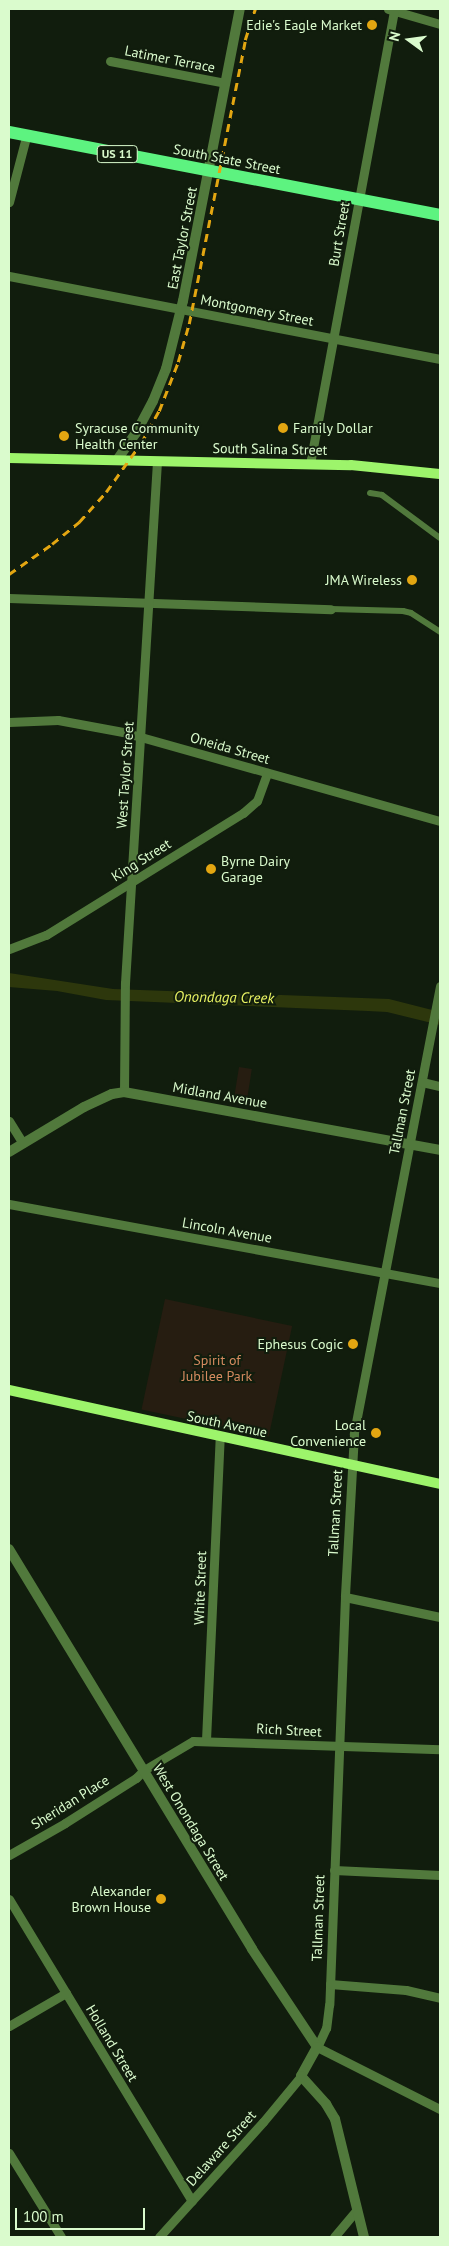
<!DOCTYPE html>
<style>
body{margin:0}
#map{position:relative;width:449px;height:2246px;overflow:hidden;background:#111d0d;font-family:"PT Sans",sans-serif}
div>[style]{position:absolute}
.green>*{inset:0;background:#261d11;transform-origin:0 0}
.water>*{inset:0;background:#2d370c}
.pedestrian>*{height:6px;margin:-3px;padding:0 3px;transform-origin:3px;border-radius:3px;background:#51793c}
.minor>*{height:9px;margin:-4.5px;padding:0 4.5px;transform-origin:4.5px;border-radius:4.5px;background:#51793c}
.tertiary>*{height:10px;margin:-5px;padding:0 5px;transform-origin:5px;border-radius:5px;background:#51793c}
.secondary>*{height:10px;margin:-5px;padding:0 5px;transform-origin:5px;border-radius:5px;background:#9df46b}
.primary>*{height:12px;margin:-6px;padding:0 6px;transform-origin:6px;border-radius:6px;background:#5df380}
.rail>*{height:2.5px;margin-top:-1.25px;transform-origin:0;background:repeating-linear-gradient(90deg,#e3a611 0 8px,transparent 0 14px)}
.dots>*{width:14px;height:14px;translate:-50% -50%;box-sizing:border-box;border:2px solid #111d0d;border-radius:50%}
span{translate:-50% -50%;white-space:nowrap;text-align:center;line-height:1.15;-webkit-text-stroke:4px #111d0d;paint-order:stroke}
.shield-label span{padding:1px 4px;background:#111d0d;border:1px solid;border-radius:4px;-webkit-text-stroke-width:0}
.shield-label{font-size:12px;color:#dafbcd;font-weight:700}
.poi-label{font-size:14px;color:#dafbcd}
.right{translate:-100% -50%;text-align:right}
.left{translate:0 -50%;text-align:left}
.street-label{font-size:14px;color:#dafbcd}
.park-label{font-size:14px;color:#d58a60}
.water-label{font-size:15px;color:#e9f363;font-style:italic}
.frame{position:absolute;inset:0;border:10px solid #dafbcd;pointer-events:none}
.north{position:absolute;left:384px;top:15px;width:50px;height:50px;-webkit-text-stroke:4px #111d0d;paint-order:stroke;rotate:284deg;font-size:14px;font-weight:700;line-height:20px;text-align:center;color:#dafbcd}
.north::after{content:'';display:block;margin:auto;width:18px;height:22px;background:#dafbcd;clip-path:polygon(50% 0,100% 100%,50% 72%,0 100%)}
.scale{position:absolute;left:15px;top:2208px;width:130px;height:22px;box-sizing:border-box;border:2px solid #dafbcd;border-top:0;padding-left:6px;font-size:15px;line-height:18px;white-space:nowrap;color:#dafbcd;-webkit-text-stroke:4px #111d0d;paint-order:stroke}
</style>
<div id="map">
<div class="green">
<div style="left:239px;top:1067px;width:13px;height:31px;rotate:9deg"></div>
<div style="left:165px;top:1299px;width:130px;height:113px;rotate:12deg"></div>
</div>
<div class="water">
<div style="clip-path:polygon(9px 973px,113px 989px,389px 999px,440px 1012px,440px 1025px,387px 1012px,368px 1011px,106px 1000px,57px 991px,9px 987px)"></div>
</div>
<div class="pedestrian">
<div style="left:370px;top:493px;width:12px;rotate:9deg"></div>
<div style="left:382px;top:495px;width:72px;rotate:36.6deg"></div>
<div style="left:331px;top:609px;width:72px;rotate:1.6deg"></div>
<div style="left:403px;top:611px;width:8px;rotate:14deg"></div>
<div style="left:411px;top:613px;width:35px;rotate:33deg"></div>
</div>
<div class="minor">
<div style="left:388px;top:9px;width:54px;rotate:16.1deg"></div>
<div style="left:110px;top:61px;width:117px;rotate:10.8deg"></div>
<div style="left:9px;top:202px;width:67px;rotate:-75.3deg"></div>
<div style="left:9px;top:276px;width:439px;rotate:10.9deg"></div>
<div style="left:310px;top:464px;width:463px;rotate:-79.5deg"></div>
<div style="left:9px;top:598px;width:322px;rotate:2deg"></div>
<div style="left:9px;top:722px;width:49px;rotate:-2.3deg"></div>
<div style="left:58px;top:720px;width:66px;rotate:10.5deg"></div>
<div style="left:123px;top:732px;width:329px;rotate:15.7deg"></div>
<div style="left:9px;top:949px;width:40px;rotate:-21deg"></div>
<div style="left:46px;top:935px;width:232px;rotate:-31.8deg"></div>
<div style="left:243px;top:813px;width:18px;rotate:-41deg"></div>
<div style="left:257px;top:801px;width:30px;rotate:-70deg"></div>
<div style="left:440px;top:986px;width:456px;rotate:100.9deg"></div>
<div style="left:354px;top:1434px;width:163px;rotate:93.2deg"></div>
<div style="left:345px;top:1597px;width:408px;rotate:92.2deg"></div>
<div style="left:329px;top:2005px;width:23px;rotate:97deg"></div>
<div style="left:326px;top:2028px;width:21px;rotate:115deg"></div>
<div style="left:317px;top:2047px;width:138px;rotate:26.8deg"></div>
<div style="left:422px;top:1082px;width:18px;rotate:13deg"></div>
<div style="left:124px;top:1092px;width:109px;rotate:-89.5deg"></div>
<div style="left:125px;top:983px;width:523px;rotate:-86.49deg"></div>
<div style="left:9px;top:1121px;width:26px;rotate:58deg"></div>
<div style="left:9px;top:1204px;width:438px;rotate:10.4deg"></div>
<div style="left:345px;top:1597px;width:97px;rotate:11.9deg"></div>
<div style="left:206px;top:1740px;width:304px;rotate:-87.4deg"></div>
<div style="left:9px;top:1855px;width:64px;rotate:-29.7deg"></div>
<div style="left:65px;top:1823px;width:84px;rotate:-32.4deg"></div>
<div style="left:136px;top:1778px;width:11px;rotate:-45deg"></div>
<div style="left:144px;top:1770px;width:57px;rotate:-30.6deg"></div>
<div style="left:193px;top:1741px;width:247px;rotate:1.9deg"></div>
<div style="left:334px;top:1870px;width:106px;rotate:2.7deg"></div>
<div style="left:9px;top:1899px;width:353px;rotate:58.8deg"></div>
<div style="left:330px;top:1984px;width:76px;rotate:4.5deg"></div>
<div style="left:406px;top:1990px;width:35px;rotate:13deg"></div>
<div style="left:9px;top:2026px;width:66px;rotate:-30.1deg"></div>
<div style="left:9px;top:2153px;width:99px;rotate:58.2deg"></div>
<div style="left:159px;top:2237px;width:155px;rotate:-47.9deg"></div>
<div style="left:263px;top:2122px;width:60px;rotate:-50.4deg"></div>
<div style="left:334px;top:2237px;width:35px;rotate:-50deg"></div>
</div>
<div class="tertiary">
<div style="left:117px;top:460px;width:33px;rotate:-55deg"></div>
<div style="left:136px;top:433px;width:36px;rotate:-62deg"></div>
<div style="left:153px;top:401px;width:35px;rotate:-68deg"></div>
<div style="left:166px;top:369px;width:70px;rotate:-76deg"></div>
<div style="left:183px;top:301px;width:298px;rotate:-79deg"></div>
<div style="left:9px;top:1152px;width:87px;rotate:-31deg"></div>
<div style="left:84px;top:1107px;width:31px;rotate:-25deg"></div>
<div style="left:112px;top:1094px;width:12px;rotate:-9deg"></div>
<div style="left:124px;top:1092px;width:321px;rotate:10.4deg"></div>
<div style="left:9px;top:1549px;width:468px;rotate:58.7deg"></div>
<div style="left:252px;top:1949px;width:118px;rotate:56.4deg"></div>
<div style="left:317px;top:2047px;width:33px;rotate:119deg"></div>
<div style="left:301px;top:2076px;width:38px;rotate:48deg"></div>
<div style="left:326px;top:2104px;width:17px;rotate:59deg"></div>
<div style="left:335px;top:2119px;width:122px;rotate:76.2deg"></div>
</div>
<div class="secondary">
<div style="left:9px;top:458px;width:342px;rotate:1.2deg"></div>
<div style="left:351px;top:465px;width:89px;rotate:5.8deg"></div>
<div style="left:9px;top:1390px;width:441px;rotate:12.3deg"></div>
</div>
<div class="primary">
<div style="left:9px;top:132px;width:439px;rotate:10.9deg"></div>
</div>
<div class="rail">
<div style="left:9px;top:574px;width:52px;rotate:-34.9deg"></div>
<div style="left:52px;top:544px;width:35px;rotate:-39deg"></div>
<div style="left:79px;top:522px;width:40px;rotate:-48deg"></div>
<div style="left:106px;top:492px;width:60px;rotate:-54.5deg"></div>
<div style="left:141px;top:443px;width:37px;rotate:-61deg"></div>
<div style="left:159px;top:411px;width:53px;rotate:-68.8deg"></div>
<div style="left:178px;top:362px;width:40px;rotate:-74deg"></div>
<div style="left:189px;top:324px;width:289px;rotate:-78.8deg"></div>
<div style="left:245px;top:40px;width:33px;rotate:-72deg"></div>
</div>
<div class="dots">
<div style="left:372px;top:25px;background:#e3a611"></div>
<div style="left:283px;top:428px;background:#e3a611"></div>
<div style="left:64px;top:436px;background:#e3a611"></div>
<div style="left:412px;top:580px;background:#e3a611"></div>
<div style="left:211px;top:869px;background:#e3a611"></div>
<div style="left:353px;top:1344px;background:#e3a611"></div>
<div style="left:376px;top:1433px;background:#e3a611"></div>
<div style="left:161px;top:1899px;background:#e3a611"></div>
</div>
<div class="shield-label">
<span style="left:117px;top:154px">US 11</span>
</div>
<div class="poi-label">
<span class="right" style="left:362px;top:25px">Edie's Eagle Market</span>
<span class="left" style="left:75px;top:436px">Syracuse Community<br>Health Center</span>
<span class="left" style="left:293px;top:428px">Family Dollar</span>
<span class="right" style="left:402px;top:580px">JMA Wireless</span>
<span class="left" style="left:221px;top:869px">Byrne Dairy<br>Garage</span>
<span class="right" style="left:343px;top:1344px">Ephesus Cogic</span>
<span class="right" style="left:366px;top:1433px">Local<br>Convenience</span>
<span class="right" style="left:151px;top:1899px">Alexander<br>Brown House</span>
</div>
<div class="street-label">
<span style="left:170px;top:59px;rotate:11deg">Latimer Terrace</span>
<span style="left:227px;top:159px;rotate:11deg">South State Street</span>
<span style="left:339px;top:234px;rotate:-80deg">Burt Street</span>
<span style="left:182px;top:238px;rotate:-79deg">East Taylor Street</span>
<span style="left:257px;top:310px;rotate:11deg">Montgomery Street</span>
<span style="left:270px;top:449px;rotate:1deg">South Salina Street</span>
<span style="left:230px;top:748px;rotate:16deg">Oneida Street</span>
<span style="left:125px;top:775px;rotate:-86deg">West Taylor Street</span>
<span style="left:141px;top:860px;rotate:-32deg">King Street</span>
<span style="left:220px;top:1095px;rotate:10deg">Midland Avenue</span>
<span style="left:402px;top:1112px;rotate:-79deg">Tallman Street</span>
<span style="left:227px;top:1230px;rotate:10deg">Lincoln Avenue</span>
<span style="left:227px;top:1424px;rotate:12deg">South Avenue</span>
<span style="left:335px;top:1513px;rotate:-87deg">Tallman Street</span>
<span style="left:200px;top:1588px;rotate:-88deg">White Street</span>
<span style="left:289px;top:1730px;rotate:3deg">Rich Street</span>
<span style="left:70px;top:1802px;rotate:-32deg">Sheridan Place</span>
<span style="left:191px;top:1822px;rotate:59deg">West Onondaga Street</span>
<span style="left:318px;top:1918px;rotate:-88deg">Tallman Street</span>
<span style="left:112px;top:2043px;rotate:59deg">Holland Street</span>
<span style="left:221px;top:2148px;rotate:-48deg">Delaware Street</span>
</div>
<div class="park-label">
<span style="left:217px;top:1368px">Spirit of<br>Jubilee Park</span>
</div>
<div class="water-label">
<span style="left:224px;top:997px;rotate:1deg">Onondaga Creek</span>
</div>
<div class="frame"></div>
<div class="north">N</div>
<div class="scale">100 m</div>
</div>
